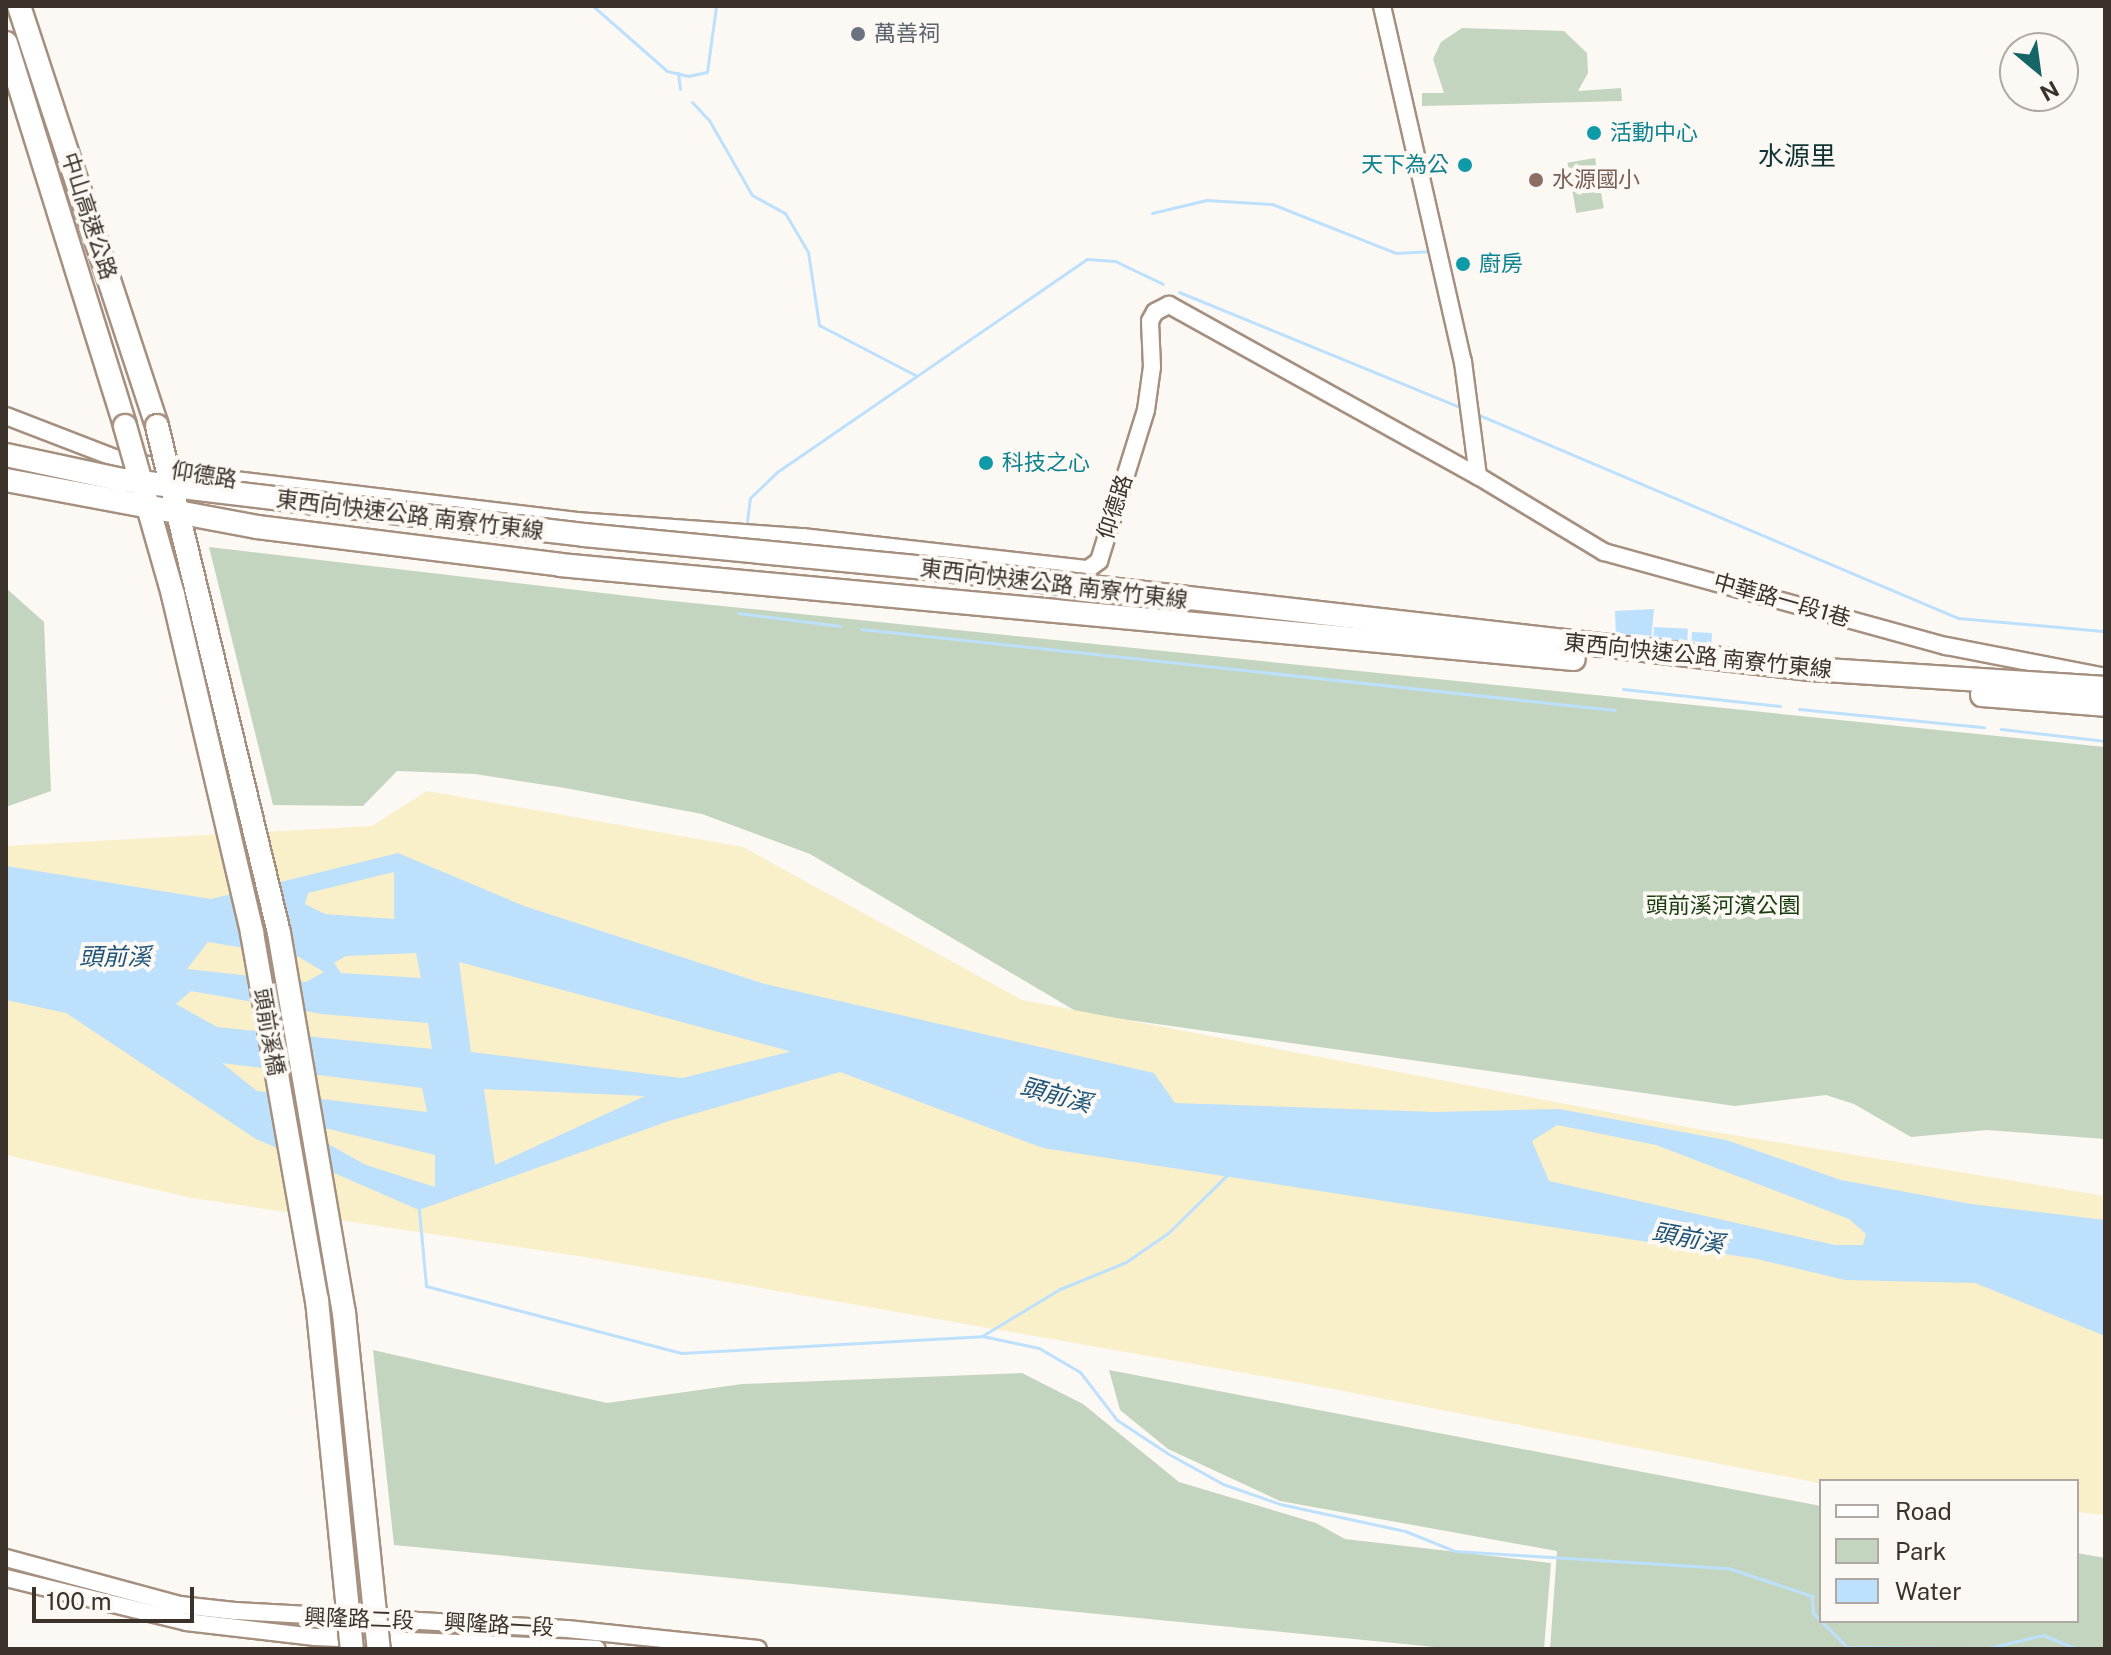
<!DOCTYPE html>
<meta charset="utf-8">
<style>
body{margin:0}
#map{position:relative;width:2111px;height:1655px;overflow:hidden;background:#fcf8f4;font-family:"Public Sans","Noto Sans TC",sans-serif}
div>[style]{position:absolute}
.green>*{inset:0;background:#c3d5bf;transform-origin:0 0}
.sand>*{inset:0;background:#f9efc9}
.water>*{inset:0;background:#bde0fd;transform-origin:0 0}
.stream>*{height:3px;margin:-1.5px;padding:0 1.5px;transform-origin:1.5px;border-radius:1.5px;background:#bde0fd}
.roads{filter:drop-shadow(2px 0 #a59080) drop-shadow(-2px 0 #a59080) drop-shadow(0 2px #a59080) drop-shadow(0 -2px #a59080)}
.minor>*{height:16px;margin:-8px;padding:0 8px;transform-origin:8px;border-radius:8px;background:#fff}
.highway>*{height:22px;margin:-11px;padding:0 11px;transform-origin:11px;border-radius:11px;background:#fff}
.bridges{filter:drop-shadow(2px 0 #a59080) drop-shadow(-2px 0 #a59080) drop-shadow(0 2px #a59080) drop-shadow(0 -2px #a59080)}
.highway-bridge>*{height:22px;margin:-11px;padding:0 11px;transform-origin:11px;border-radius:11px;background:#fff}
.dots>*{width:22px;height:22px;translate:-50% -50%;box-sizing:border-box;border:4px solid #fcf8f4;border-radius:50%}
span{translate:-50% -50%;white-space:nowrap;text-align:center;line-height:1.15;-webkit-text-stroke:8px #fcf8f4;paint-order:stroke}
.worship-label{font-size:22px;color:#5b616d}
.left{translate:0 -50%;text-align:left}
.culture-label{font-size:22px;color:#0d838f}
.right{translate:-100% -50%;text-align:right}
.education-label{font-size:22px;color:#785e54}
.street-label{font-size:22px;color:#3a322b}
.park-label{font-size:22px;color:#163b0c}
.water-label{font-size:24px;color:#1a5277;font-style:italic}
.quarter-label{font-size:26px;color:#103334}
.frame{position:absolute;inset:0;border:8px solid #3a322b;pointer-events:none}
.legend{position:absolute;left:1819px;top:1479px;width:260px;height:144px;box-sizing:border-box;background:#fcf8f4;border:2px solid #aea9a4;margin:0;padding:10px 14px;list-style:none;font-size:24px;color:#3a322b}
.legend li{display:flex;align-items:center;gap:16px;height:40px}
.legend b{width:40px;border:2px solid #aea9a4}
.north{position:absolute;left:1999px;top:32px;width:80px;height:80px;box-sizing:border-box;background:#fcf8f4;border:2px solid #aea9a4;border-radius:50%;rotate:151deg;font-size:22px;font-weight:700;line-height:32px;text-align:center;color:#3a322b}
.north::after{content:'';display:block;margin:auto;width:28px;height:36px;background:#176667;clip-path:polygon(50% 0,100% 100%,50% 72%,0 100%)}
.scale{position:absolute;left:32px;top:1587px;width:162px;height:36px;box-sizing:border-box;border:4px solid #3a322b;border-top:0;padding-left:10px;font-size:24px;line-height:28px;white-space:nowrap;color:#3a322b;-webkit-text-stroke:6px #fcf8f4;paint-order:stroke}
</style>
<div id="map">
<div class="green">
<div style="clip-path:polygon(1462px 28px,1564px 31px,1587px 53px,1588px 73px,1578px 91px,1621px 88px,1622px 101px,1422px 106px,1422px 93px,1444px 93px,1433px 59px,1441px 42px)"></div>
<div style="left:1595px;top:158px;width:51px;height:28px;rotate:80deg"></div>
<div style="clip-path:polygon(209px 547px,663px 600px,2105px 747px,2105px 1139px,1987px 1130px,1911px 1137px,1854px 1104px,1826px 1095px,1735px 1106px,1079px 1013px,810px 854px,702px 814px,565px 788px,475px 774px,397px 771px,363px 806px,273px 805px)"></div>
<div style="clip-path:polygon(6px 588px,44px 622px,51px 791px,6px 807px)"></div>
<div style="clip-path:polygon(373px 1350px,607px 1403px,742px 1384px,1022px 1373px,1083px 1404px,1179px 1482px,1316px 1523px,1345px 1539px,1551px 1563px,1544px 1649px,1455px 1649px,394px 1545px)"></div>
<div style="clip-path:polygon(1109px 1370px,1821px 1506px,1821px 1621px,2077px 1621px,2077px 1553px,2105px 1558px,2105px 1649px,1550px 1649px,1557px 1551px,1280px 1501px,1168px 1449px,1120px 1410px)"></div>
</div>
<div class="sand">
<div style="clip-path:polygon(427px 791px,743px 847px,1022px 1000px,1697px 1129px,2105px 1196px,2105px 1515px,2077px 1512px,2077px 1481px,1819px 1483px,1307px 1384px,585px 1257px,192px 1198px,6px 1155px,6px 846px,372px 826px)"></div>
</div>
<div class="water">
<div style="clip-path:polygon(1654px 609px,1651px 641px,1616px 637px,1615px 611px)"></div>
<div style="left:1654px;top:627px;width:34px;height:18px;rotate:3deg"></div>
<div style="left:1692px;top:632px;width:20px;height:15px;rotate:3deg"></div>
<div style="clip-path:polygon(evenodd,398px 853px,524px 906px,765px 984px,1154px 1073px,1175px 1103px,1436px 1112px,1559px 1109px,1726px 1140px,1841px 1180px,1971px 1204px,2105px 1220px,2105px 1336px,1975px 1283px,1845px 1280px,1757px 1259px,1043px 1148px,840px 1072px,669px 1121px,419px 1210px,256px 1139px,66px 1013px,6px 1000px,6px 866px,211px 899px,398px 853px,394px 872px,394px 919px,325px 914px,305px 904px,308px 893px,394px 872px,398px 853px,208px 942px,299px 957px,324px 972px,306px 982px,187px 969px,208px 942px,398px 853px,416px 953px,421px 978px,341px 973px,334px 963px,346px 956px,416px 953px,398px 853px,459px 962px,789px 1051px,789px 1052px,682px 1078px,471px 1052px,459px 962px,398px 853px,191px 991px,322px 1014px,428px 1023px,432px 1049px,217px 1027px,176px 1004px,191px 991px,398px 853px,222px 1063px,422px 1088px,427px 1112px,257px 1091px,222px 1063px,398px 853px,484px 1089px,645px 1096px,495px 1165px,484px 1089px,398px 853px,280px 1117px,435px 1155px,435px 1187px,366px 1165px,280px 1117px,398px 853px,1557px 1125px,1656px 1145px,1849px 1219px,1866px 1234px,1863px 1245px,1835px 1245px,1549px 1181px,1532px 1141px,1557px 1125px)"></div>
</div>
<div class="stream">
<div style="left:593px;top:6px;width:98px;rotate:41.3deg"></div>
<div style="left:667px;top:71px;width:22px;rotate:13deg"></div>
<div style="left:688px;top:76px;width:19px;rotate:-12deg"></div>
<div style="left:707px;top:72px;width:67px;rotate:-82.2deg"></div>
<div style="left:678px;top:73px;width:16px;rotate:83deg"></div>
<div style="left:692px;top:102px;width:25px;rotate:47deg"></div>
<div style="left:709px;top:120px;width:86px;rotate:60.2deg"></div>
<div style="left:752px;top:195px;width:38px;rotate:29deg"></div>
<div style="left:785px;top:213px;width:45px;rotate:59.5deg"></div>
<div style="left:808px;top:252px;width:74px;rotate:81.4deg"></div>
<div style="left:819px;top:325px;width:110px;rotate:27.5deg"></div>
<div style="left:1152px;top:213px;width:56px;rotate:-13.5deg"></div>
<div style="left:1206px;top:200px;width:66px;rotate:3.5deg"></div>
<div style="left:1272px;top:204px;width:133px;rotate:21.6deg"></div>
<div style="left:1396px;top:253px;width:36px;rotate:-3deg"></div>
<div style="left:1179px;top:292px;width:303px;rotate:22.3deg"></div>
<div style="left:1479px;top:415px;width:520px;rotate:22.97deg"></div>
<div style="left:1958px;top:618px;width:148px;rotate:5.1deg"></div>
<div style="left:747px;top:522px;width:24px;rotate:-83deg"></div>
<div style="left:750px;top:498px;width:37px;rotate:-44deg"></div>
<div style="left:777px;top:472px;width:376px;rotate:-34.5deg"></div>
<div style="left:1087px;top:259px;width:28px;rotate:4deg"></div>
<div style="left:1115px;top:261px;width:53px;rotate:25.6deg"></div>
<div style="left:738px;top:613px;width:103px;rotate:7.3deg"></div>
<div style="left:861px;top:629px;width:758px;rotate:6.13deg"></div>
<div style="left:1623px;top:689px;width:158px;rotate:6.2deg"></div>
<div style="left:1799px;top:709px;width:186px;rotate:5.6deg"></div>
<div style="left:2001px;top:729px;width:105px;rotate:6.6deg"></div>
<div style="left:419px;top:1210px;width:76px;rotate:84.7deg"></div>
<div style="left:426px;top:1286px;width:264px;rotate:14.7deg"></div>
<div style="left:681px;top:1353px;width:301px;rotate:-3.2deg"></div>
<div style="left:982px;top:1336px;width:58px;rotate:11.9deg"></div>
<div style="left:1039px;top:1348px;width:48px;rotate:30.3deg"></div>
<div style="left:1080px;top:1372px;width:61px;rotate:52.4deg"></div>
<div style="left:1117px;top:1420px;width:60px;rotate:33.4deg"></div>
<div style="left:1167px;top:1453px;width:64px;rotate:29deg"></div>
<div style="left:1223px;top:1484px;width:60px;rotate:19.3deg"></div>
<div style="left:1280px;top:1504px;width:128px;rotate:12.2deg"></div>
<div style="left:1405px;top:1531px;width:54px;rotate:21.8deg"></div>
<div style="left:1455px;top:1551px;width:274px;rotate:3.6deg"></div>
<div style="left:1728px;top:1568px;width:89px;rotate:18.4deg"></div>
<div style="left:1812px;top:1596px;width:17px;rotate:87deg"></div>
<div style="left:1813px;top:1613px;width:48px;rotate:45deg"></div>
<div style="left:1847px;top:1647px;width:142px;rotate:0.4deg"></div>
<div style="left:1989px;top:1648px;width:56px;rotate:-13.5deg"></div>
<div style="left:2043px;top:1635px;width:37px;rotate:22deg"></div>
<div style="left:982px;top:1336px;width:91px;rotate:-31.1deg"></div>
<div style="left:1060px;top:1289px;width:71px;rotate:-22.2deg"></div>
<div style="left:1126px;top:1262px;width:51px;rotate:-34.6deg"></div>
<div style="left:1168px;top:1233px;width:83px;rotate:-44.5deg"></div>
</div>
<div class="roads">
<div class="minor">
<div style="left:1382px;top:6px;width:365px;rotate:77.2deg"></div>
<div style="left:1463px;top:362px;width:115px;rotate:82.5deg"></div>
<div style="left:6px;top:416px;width:117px;rotate:21.1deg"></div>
<div style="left:115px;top:458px;width:88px;rotate:11.8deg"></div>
<div style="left:201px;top:476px;width:379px;rotate:6.8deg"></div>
<div style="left:577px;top:521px;width:226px;rotate:4.1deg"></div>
<div style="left:802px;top:537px;width:288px;rotate:6.4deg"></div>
<div style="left:1088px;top:569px;width:14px;rotate:-36deg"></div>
<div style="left:1099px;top:561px;width:158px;rotate:-72.7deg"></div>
<div style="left:1146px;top:410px;width:43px;rotate:-82.1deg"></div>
<div style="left:1152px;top:367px;width:46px;rotate:-92.5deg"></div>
<div style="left:1150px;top:321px;width:10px;rotate:-61deg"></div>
<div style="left:1155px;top:312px;width:16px;rotate:-27deg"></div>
<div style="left:1169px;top:305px;width:353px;rotate:29deg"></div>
<div style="left:1478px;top:476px;width:147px;rotate:31.1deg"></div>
<div style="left:1604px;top:552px;width:355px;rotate:15.4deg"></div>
<div style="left:1946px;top:646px;width:162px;rotate:11deg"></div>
<div style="left:6px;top:1558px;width:180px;rotate:15.1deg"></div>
<div style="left:180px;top:1605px;width:55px;rotate:6.2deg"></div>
<div style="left:235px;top:1611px;width:332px;rotate:3.1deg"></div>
<div style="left:567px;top:1629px;width:192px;rotate:6deg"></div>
<div style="left:6px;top:1578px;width:185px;rotate:13.7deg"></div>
<div style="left:186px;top:1622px;width:130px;rotate:6.6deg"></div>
<div style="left:315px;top:1637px;width:282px;rotate:2.4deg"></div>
</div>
<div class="highway">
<div style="left:19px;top:6px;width:442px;rotate:71.8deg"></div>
<div style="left:6px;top:43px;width:401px;rotate:72.7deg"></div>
</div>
</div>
<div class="bridges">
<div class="highway-bridge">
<div style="left:125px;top:426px;width:176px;rotate:74.1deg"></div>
<div style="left:173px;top:595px;width:347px;rotate:76.8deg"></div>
<div style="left:252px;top:933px;width:373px;rotate:80deg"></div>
<div style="left:317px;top:1300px;width:351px;rotate:84.3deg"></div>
<div style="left:157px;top:426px;width:521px;rotate:76.47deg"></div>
<div style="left:279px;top:933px;width:386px;rotate:80.3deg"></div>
<div style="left:344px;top:1313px;width:338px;rotate:84.1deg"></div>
<div style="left:6px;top:455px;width:120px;rotate:12.1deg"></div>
<div style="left:123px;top:480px;width:464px;rotate:6.8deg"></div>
<div style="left:584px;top:535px;width:354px;rotate:5.5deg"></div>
<div style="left:936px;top:569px;width:880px;rotate:6.53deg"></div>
<div style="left:1810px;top:669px;width:296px;rotate:3.7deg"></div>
<div style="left:6px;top:480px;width:255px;rotate:10.6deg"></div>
<div style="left:257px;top:527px;width:305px;rotate:7.1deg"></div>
<div style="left:560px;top:565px;width:1018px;rotate:5.3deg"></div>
<div style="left:1982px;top:695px;width:123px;rotate:4.6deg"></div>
</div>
</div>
<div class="dots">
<div style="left:858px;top:34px;background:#6b7280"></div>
<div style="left:1594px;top:133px;background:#0f9aa8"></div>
<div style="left:1465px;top:165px;background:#0f9aa8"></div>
<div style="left:1536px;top:180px;background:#8d6e63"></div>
<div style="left:1463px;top:264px;background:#0f9aa8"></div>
<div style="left:986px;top:463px;background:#0f9aa8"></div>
</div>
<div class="worship-label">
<span class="left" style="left:874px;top:34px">萬善祠</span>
</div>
<div class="culture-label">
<span class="left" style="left:1610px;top:133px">活動中心</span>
<span class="right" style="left:1449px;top:165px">天下為公</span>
<span class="left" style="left:1479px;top:264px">廚房</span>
<span class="left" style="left:1002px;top:463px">科技之心</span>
</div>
<div class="education-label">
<span class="left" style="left:1552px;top:180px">水源國小</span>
</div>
<div class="street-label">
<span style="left:89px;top:216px;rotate:72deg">中山高速公路</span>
<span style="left:204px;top:475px;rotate:9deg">仰德路</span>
<span style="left:1115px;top:507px;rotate:-72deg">仰德路</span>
<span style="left:410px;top:515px;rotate:7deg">東西向快速公路 南寮竹東線</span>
<span style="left:1054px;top:584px;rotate:7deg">東西向快速公路 南寮竹東線</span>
<span style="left:1782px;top:600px;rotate:16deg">中華路一段1巷</span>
<span style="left:1698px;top:656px;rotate:6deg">東西向快速公路 南寮竹東線</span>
<span style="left:269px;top:1032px;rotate:80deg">頭前溪橋</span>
<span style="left:359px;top:1619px;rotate:2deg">興隆路二段</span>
<span style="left:499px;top:1625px;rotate:3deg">興隆路一段</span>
</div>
<div class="park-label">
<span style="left:1723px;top:906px">頭前溪河濱公園</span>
</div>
<div class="water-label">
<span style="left:115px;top:957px">頭前溪</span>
<span style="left:1056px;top:1095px;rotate:15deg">頭前溪</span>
<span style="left:1688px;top:1238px;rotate:11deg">頭前溪</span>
</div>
<div class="quarter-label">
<span style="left:1797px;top:156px">水源里</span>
</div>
<div class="frame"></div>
<ul class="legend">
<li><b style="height:10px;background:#fff"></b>Road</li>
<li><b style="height:22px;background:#c3d5bf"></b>Park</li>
<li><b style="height:22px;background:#bde0fd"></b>Water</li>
</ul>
<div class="north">N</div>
<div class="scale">100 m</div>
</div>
